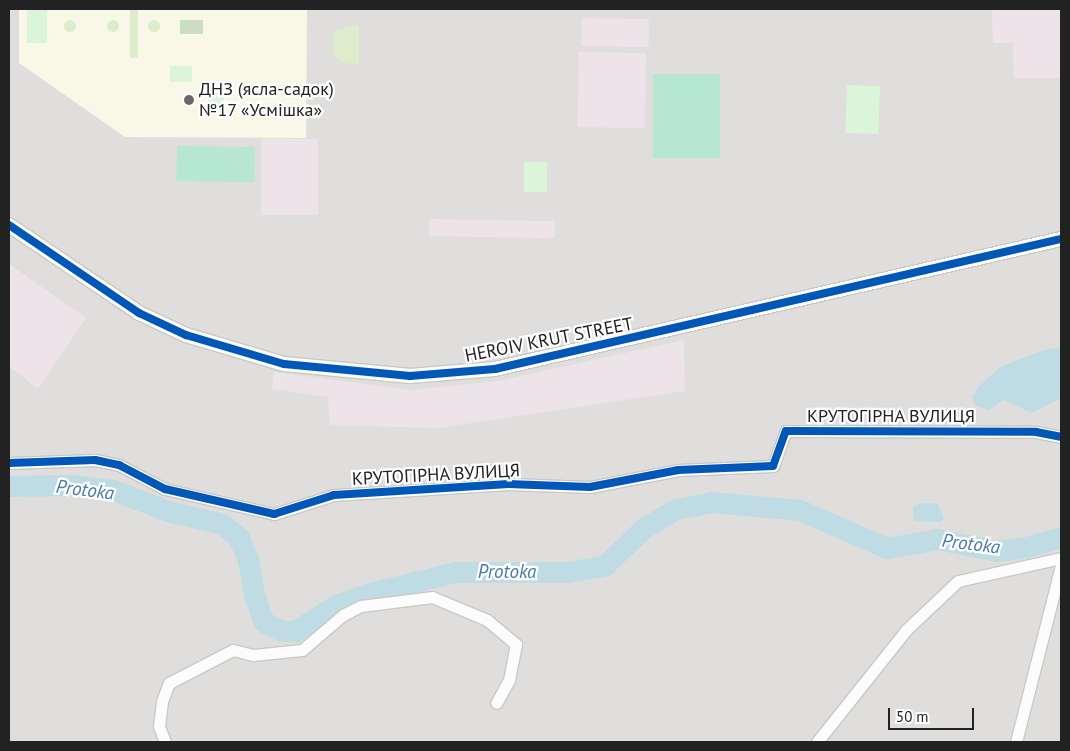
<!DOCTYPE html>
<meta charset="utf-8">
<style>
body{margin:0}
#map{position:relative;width:1070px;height:751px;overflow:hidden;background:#f0eeeb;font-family:"PT Sans",sans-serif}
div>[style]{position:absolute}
.residential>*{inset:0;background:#dfdedc;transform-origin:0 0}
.industrial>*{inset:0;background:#ede4e9;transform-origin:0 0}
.education>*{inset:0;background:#f8f7e8}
.grass>*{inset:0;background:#ddeccb;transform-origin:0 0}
.round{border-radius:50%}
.forest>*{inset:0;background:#cbdec1;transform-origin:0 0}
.park>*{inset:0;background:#daf5da;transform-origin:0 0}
.pitch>*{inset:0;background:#b7e6d2;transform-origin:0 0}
.parking>*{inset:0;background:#e0dfde;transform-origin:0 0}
.water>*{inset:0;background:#bfdbe3}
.river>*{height:21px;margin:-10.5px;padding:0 10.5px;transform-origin:10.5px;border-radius:10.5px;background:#bfdbe3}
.roads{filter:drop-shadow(1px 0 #c9c8c7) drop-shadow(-1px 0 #c9c8c7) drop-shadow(0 1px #c9c8c7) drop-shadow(0 -1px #c9c8c7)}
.minor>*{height:11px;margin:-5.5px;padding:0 5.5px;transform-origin:5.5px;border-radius:5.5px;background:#fdfcfc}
.tertiary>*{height:14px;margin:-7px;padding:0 7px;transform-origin:7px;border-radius:7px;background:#fdfcfc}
.cycleway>*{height:8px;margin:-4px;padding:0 4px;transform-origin:4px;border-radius:4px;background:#0057b8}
.dots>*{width:14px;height:14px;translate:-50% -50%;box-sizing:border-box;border:2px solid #fff;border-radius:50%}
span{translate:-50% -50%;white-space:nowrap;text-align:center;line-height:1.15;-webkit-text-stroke:4.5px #fff;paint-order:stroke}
.poi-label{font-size:18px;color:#222}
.left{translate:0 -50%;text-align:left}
.street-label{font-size:18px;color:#222}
.water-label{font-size:19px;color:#4a7aab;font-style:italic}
.frame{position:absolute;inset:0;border:10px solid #222;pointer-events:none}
.scale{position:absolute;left:888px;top:708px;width:86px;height:22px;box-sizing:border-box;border:2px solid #222;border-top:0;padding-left:6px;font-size:15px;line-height:18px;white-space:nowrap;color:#222;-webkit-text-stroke:4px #fff;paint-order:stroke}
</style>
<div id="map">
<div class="residential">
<div style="left:9px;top:9px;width:1052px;height:733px"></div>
</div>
<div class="industrial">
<div style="clip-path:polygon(992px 9px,1061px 9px,1061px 78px,1014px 78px,1013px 43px,993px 43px)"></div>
<div style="left:582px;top:18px;width:67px;height:28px;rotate:1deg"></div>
<div style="left:579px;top:52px;width:67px;height:75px;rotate:1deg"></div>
<div style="left:261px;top:139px;width:57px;height:76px"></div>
<div style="left:429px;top:219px;width:126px;height:17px;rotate:1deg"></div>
<div style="clip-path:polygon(9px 264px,86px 318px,38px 389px,9px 366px)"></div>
<div style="clip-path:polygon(684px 340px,685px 391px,439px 428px,330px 425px,328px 397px,272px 389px,274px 372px,412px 390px,498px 381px)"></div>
</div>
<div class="education">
<div style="clip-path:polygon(19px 9px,307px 9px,306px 138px,125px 137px,19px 63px)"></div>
</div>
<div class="grass">
<div style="left:130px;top:9px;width:8px;height:49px"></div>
<div class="round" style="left:107px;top:20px;width:12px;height:12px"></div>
<div class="round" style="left:148px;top:20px;width:12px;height:12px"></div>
<div class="round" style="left:64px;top:20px;width:12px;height:12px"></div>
<div style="clip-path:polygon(359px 24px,359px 64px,341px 63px,333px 52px,334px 31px)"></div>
</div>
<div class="forest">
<div style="left:180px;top:20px;width:23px;height:14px"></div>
</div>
<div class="park">
<div style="left:27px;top:9px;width:20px;height:34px"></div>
<div style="left:170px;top:66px;width:22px;height:16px"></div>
<div style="left:847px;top:85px;width:33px;height:48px;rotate:2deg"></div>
<div style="left:208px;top:91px;width:16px;height:24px"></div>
<div style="left:524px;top:162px;width:23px;height:30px"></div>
</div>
<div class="pitch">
<div style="left:653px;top:74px;width:67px;height:84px"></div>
<div style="left:177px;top:146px;width:78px;height:35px;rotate:1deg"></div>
</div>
<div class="parking">
<div style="left:419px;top:49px;width:23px;height:15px"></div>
<div style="clip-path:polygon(628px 269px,630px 311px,589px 319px,588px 270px)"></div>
<div style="left:898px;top:298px;width:24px;height:148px;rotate:81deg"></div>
</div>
<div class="water">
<div style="clip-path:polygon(1061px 347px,1061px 398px,1032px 413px,1003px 400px,989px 410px,976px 406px,972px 397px,979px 386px,1002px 366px,1044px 350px)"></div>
<div style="clip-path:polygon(920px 503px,937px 503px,944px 518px,941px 522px,914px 521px,913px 507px)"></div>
</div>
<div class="river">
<div style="left:9px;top:486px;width:61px;rotate:-0.9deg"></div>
<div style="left:70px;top:485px;width:43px;rotate:6.6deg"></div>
<div style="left:113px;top:490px;width:59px;rotate:20.9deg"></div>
<div style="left:168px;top:511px;width:56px;rotate:13.5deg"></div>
<div style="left:222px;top:524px;width:22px;rotate:39deg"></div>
<div style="left:239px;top:538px;width:24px;rotate:68deg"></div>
<div style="left:248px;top:560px;width:36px;rotate:80deg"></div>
<div style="left:254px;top:595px;width:29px;rotate:70deg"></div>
<div style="left:264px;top:622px;width:20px;rotate:27deg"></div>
<div style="left:282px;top:631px;width:13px"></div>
<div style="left:295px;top:631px;width:49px;rotate:-32.4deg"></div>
<div style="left:336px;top:605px;width:32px;rotate:-20deg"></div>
<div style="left:366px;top:594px;width:92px;rotate:-13.9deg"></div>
<div style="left:455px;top:572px;width:112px"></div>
<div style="left:567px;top:572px;width:39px;rotate:-10deg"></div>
<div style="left:605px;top:565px;width:54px;rotate:-43.5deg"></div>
<div style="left:644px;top:528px;width:37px;rotate:-31deg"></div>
<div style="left:676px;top:509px;width:37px;rotate:-11deg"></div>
<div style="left:712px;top:502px;width:88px;rotate:5.2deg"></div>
<div style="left:800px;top:510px;width:95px;rotate:23.6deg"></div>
<div style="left:887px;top:548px;width:51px;rotate:-10.2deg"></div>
<div style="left:937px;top:539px;width:61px;rotate:11.3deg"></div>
<div style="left:997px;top:551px;width:29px;rotate:-8deg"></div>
<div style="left:1026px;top:547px;width:36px;rotate:-16deg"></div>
</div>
<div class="roads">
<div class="minor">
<div style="left:9px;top:463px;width:86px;rotate:-2deg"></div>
<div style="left:95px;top:460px;width:25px;rotate:12deg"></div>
<div style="left:119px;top:465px;width:52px;rotate:27.6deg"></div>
<div style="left:165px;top:489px;width:112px;rotate:12.9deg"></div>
<div style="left:274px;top:514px;width:63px;rotate:-17.6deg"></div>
<div style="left:334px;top:495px;width:175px;rotate:-3.6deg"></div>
<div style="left:509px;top:484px;width:81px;rotate:2.1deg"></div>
<div style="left:590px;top:487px;width:90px;rotate:-10.9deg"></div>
<div style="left:678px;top:470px;width:95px;rotate:-2.4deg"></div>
<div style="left:773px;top:466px;width:37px;rotate:-70deg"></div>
<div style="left:786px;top:431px;width:250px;rotate:0.2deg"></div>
<div style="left:1036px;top:432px;width:25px;rotate:11deg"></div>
<div style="left:165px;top:742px;width:17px;rotate:-111deg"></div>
<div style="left:159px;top:726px;width:25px;rotate:-83deg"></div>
<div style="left:162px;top:701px;width:19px;rotate:-69deg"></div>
<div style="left:169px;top:683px;width:72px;rotate:-27.3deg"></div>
<div style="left:233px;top:650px;width:21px;rotate:14deg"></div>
<div style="left:253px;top:655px;width:49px;rotate:-5.8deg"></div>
<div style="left:302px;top:650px;width:54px;rotate:-40.5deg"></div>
<div style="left:343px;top:615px;width:20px;rotate:-27deg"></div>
<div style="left:361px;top:606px;width:72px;rotate:-7.2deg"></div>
<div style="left:432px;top:597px;width:60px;rotate:22.7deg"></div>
<div style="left:487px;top:620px;width:38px;rotate:40deg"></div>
<div style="left:516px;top:644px;width:37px;rotate:101deg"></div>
<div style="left:509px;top:680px;width:26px;rotate:119deg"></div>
<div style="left:817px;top:742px;width:143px;rotate:-51.5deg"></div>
<div style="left:906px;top:630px;width:71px;rotate:-43.3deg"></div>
<div style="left:958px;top:581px;width:106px;rotate:-12.6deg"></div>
<div style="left:1016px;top:742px;width:183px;rotate:-75.7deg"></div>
</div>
<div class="tertiary">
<div style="left:9px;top:225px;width:157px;rotate:34.1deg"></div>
<div style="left:139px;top:313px;width:52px;rotate:25.1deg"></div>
<div style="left:186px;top:335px;width:102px;rotate:16.5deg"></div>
<div style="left:284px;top:364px;width:127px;rotate:5.4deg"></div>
<div style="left:410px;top:376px;width:85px;rotate:-4.7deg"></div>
<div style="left:495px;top:369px;width:581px;rotate:-12.94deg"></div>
</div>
</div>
<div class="cycleway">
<div style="left:9px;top:225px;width:157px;rotate:34.1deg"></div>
<div style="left:139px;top:313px;width:52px;rotate:25.1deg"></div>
<div style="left:186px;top:335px;width:102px;rotate:16.5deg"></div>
<div style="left:284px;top:364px;width:127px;rotate:5.4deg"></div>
<div style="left:410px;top:376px;width:85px;rotate:-4.7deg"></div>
<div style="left:495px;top:369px;width:581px;rotate:-12.94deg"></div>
<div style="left:9px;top:463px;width:86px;rotate:-2deg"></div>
<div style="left:95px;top:460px;width:25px;rotate:12deg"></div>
<div style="left:119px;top:465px;width:52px;rotate:27.6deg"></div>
<div style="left:165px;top:489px;width:112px;rotate:12.9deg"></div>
<div style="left:274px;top:514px;width:63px;rotate:-17.6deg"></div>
<div style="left:334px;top:495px;width:175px;rotate:-3.6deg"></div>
<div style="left:509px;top:484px;width:81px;rotate:2.1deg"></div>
<div style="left:590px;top:487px;width:90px;rotate:-10.9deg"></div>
<div style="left:678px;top:470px;width:95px;rotate:-2.4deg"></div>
<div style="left:773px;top:466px;width:37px;rotate:-70deg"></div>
<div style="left:786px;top:431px;width:250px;rotate:0.2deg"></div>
<div style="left:1036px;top:432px;width:25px;rotate:11deg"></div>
</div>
<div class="dots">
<div style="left:189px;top:100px;background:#6a6968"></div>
</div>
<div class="poi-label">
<span class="left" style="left:199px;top:100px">ДНЗ (ясла-садок)<br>№17 «Усмішка»</span>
</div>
<div class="street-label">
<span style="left:549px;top:340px;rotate:-11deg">HEROIV KRUT STREET</span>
<span style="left:891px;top:416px">КРУТОГІРНА ВУЛИЦЯ</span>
<span style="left:436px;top:475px;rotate:-3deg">КРУТОГІРНА ВУЛИЦЯ</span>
</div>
<div class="water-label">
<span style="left:85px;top:490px;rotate:7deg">Protoka</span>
<span style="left:971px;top:544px;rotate:7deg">Protoka</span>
<span style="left:507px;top:572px">Protoka</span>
</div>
<div class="frame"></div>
<div class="scale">50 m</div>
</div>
